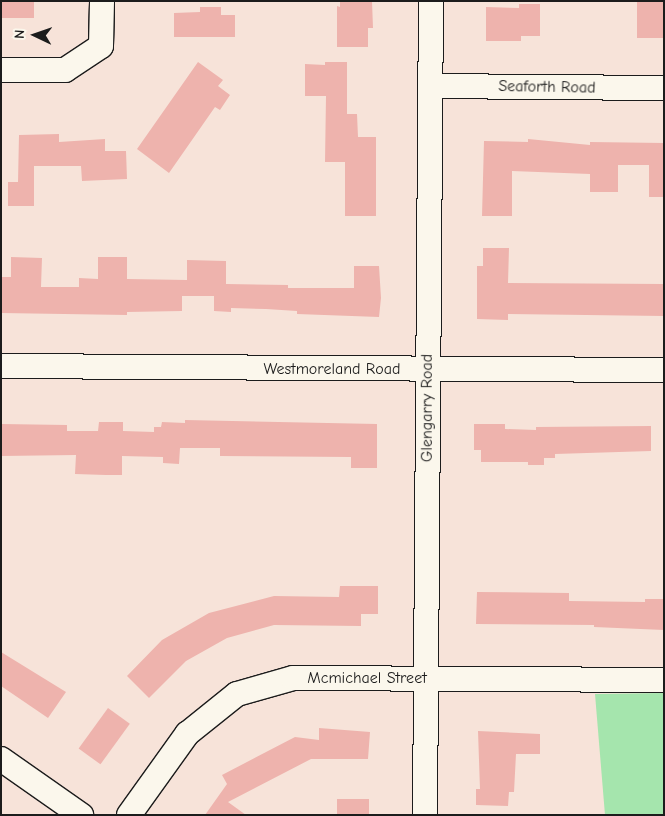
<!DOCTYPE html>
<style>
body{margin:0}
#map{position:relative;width:665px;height:816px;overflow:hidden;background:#f7e3d9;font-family:"Comic Neue",sans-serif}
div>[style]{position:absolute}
.green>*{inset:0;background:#a5e5ad}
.building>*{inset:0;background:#eeb3ad;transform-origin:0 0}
.roads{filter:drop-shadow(1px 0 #1c1c1c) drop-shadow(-1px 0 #1c1c1c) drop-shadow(0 1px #1c1c1c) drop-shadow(0 -1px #1c1c1c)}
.street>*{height:24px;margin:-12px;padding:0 12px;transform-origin:12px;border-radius:12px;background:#fbf7ec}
span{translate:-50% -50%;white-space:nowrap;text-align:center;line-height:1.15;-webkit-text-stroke:4px #fbf7ec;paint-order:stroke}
.street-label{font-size:16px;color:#1c1c1c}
.frame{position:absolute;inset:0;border:2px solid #1c1c1c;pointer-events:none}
.north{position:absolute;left:10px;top:10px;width:50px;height:50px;-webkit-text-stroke:4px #fbf7ec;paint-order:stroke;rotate:273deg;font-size:14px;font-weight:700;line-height:20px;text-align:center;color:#1c1c1c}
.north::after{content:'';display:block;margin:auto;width:18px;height:22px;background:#1c1c1c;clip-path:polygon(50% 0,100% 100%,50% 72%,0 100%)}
</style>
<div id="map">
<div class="green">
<div style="clip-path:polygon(664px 693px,664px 815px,605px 815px,595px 694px)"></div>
</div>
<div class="building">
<div style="left:1px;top:1px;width:33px;height:17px"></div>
<div style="clip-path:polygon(340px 1px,372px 1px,373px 28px,368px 28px,368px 47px,337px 47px,337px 6px,340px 7px)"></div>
<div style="left:637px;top:2px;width:27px;height:36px"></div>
<div style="clip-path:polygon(519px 4px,540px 4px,540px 36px,521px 36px,521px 41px,486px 41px,486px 7px,519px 8px)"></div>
<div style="clip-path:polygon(200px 7px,221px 7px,221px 15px,235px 15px,235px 37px,174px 37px,174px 13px,200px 12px)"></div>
<div style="clip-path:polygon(198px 62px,223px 80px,218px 86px,230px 95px,220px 110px,215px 107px,169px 173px,137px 149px)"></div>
<div style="clip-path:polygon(325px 62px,347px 62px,347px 114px,357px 114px,358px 137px,376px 137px,376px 216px,345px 216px,345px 162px,325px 162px,326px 96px,305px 96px,305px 64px,325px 65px)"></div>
<div style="clip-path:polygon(59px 134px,59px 142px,105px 139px,105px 151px,126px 151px,127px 179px,82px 181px,81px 166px,34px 166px,34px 206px,8px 206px,8px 182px,18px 182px,19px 135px)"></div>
<div style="clip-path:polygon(528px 139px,590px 145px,590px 142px,664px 143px,664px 197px,649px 197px,649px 165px,618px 165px,618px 192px,590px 192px,590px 174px,512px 171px,512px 216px,482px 216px,484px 141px,528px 142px)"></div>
<div style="clip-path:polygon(483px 248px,509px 248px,508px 283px,664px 284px,664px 316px,508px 314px,508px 320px,477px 319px,477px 266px,483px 266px)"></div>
<div style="clip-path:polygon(11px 257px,42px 258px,41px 287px,79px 287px,79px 278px,98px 279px,98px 257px,127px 257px,127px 279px,187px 280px,187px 260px,226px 261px,226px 284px,288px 285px,288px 288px,354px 288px,354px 266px,379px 266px,381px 298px,379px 317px,297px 314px,297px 311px,266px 309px,231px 308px,231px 312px,214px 311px,214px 296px,182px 296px,182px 311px,127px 312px,127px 315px,1px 313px,1px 277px,11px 277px)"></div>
<div style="clip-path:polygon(185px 420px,377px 424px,377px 468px,351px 468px,351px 457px,220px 456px,220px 448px,180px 448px,179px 464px,163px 463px,163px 457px,122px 456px,122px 475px,106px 475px,75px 474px,76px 455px,1px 456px,1px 424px,67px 425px,67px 431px,98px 431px,99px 422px,123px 422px,123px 431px,154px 432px,154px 427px,161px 427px,162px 422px,185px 423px)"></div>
<div style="clip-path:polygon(474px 424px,505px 424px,505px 429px,536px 430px,536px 427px,651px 426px,651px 451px,555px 454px,555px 458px,544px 458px,544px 465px,528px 465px,528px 462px,481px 462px,481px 450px,474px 450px)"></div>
<div style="clip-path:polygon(340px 586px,378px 586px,378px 614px,361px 614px,361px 626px,274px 625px,227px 638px,186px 661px,149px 698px,127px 676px,162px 640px,209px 613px,274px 596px,339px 597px)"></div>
<div style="clip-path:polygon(477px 592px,569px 593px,569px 601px,645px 602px,645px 599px,664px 599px,664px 630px,594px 627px,594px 625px,476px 624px)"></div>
<div style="clip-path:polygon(1px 652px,66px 692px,48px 718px,1px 686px)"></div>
<div style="left:108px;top:708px;width:27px;height:50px;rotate:36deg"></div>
<div style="clip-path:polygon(319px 728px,370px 732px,368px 759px,311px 759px,228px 802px,246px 815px,205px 815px,227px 784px,222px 775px,295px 737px,319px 740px)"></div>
<div style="clip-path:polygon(478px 731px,540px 734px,540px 754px,516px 754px,514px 792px,509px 792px,508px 806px,476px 805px,476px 789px,480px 789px)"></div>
<div style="left:369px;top:799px;width:16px;height:32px;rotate:90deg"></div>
</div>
<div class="roads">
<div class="street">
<div style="left:1px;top:70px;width:64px"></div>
<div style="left:65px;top:70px;width:43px;rotate:-33.7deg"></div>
<div style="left:101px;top:46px;width:45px;rotate:-88.7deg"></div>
<div style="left:430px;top:86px;width:234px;rotate:0.5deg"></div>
<div style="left:1px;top:366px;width:663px;rotate:0.35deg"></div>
<div style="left:1px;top:759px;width:98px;rotate:35deg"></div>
<div style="left:129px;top:815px;width:100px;rotate:-54.4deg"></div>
<div style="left:187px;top:734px;width:64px;rotate:-38.7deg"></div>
<div style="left:237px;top:694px;width:58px;rotate:-15.9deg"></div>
<div style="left:293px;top:678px;width:371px;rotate:0.3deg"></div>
<div style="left:425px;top:815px;width:814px;rotate:-89.58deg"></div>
</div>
</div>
<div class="street-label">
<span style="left:547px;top:87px;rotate:1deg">Seaforth Road</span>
<span style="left:332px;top:369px">Westmoreland Road</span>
<span style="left:427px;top:408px;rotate:-90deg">Glengarry Road</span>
<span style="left:367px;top:678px">Mcmichael Street</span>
</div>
<div class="frame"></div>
<div class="north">N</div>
</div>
